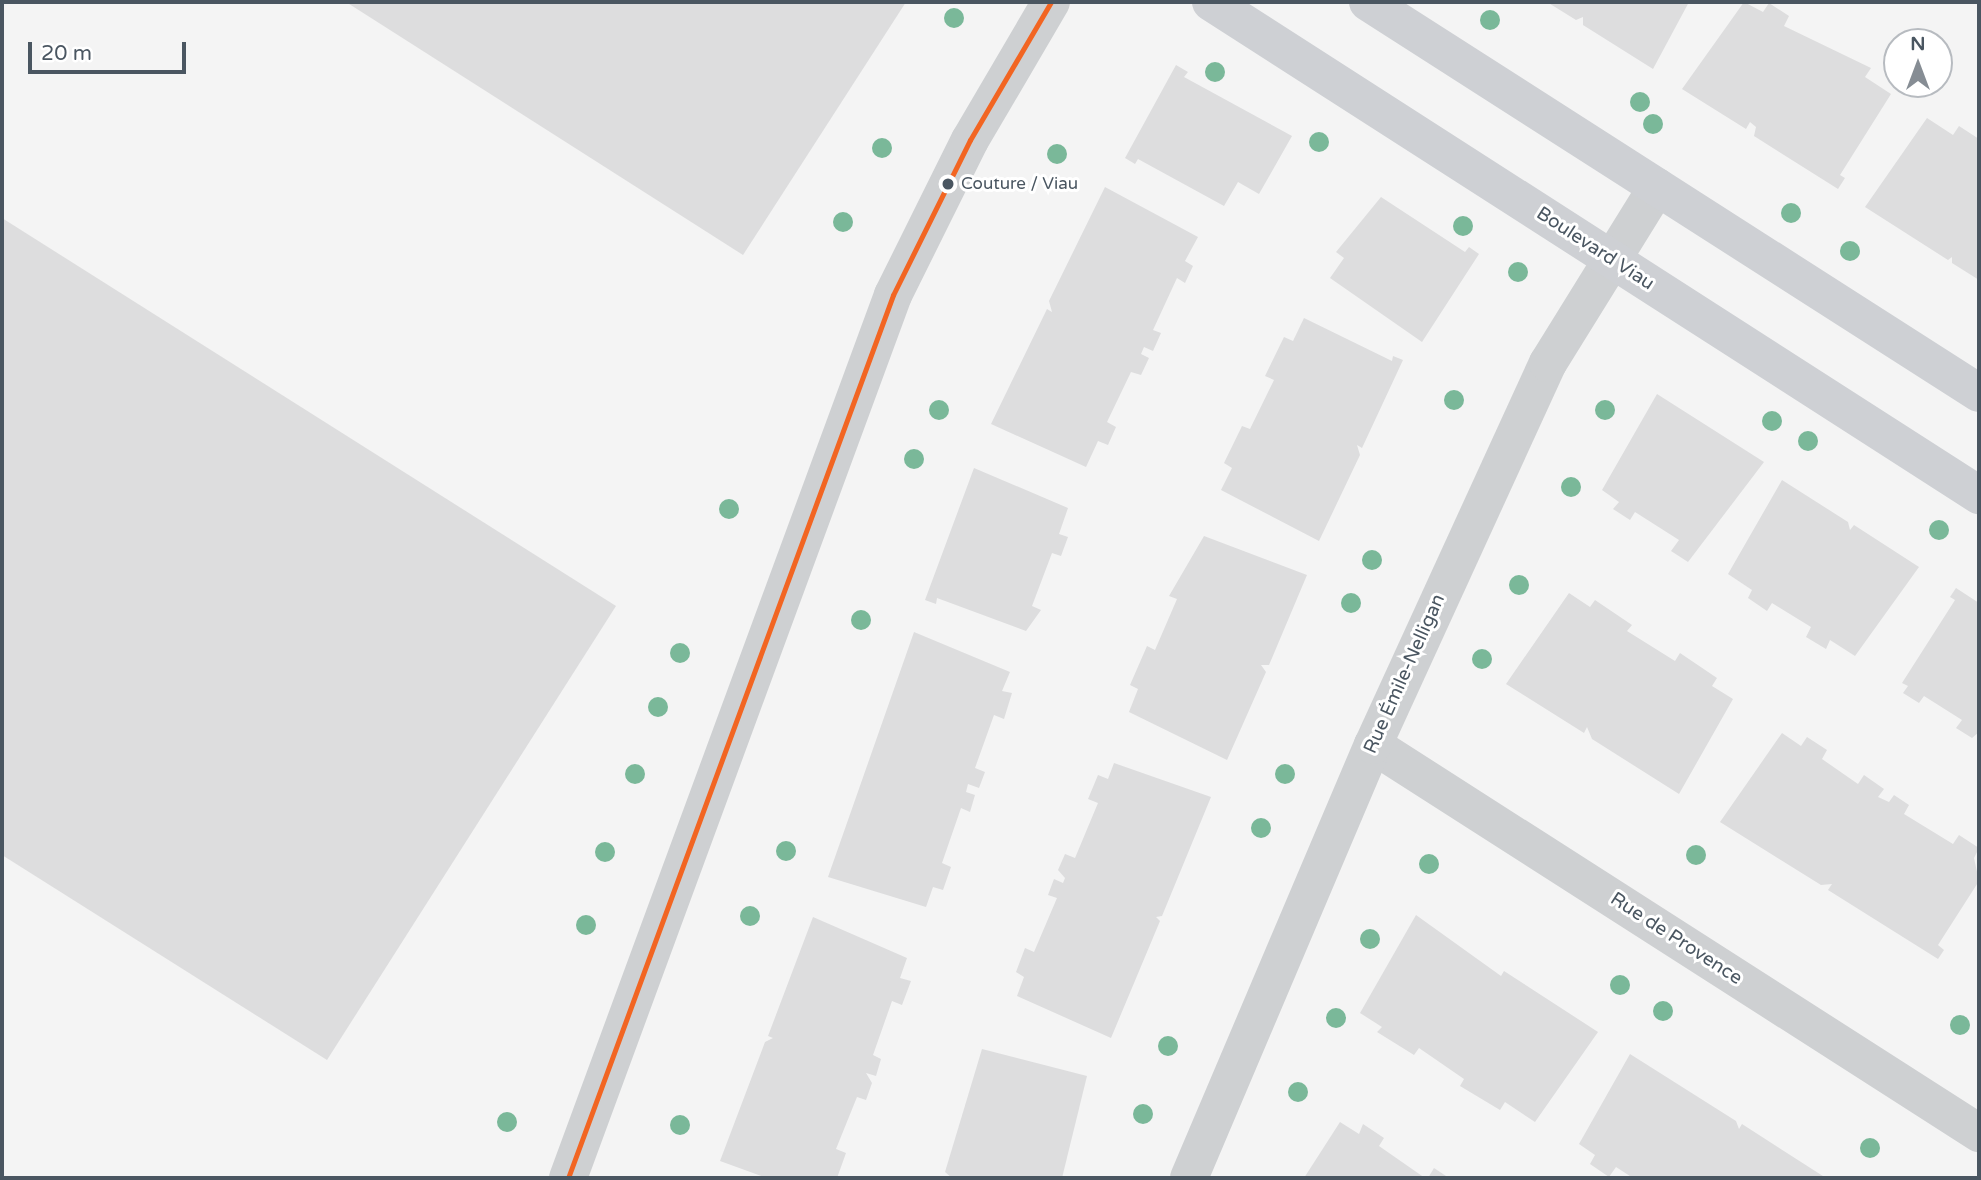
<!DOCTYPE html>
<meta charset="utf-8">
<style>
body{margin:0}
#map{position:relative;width:1981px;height:1180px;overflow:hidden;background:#f4f4f4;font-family:"Varela Round",sans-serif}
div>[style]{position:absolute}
.building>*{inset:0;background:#ddddde}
.minor>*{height:38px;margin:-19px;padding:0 19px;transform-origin:19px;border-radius:19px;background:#ced0d2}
.tertiary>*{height:38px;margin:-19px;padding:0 19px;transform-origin:19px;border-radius:19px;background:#ced0d2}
.secondary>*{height:38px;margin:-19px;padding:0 19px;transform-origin:19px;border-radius:19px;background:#ced0d4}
.bus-1>*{height:5px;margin:-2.5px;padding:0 2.5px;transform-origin:2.5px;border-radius:2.5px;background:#f26522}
.trees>*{width:20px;height:20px;margin:-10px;border-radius:50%;background:#7ab899}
.dots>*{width:19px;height:19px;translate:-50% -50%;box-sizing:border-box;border:4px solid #fff;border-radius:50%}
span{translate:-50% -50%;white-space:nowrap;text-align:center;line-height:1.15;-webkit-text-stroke:6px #fff;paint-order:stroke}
.bus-label{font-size:17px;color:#4a5661}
.left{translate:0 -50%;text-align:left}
.street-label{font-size:19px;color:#4a5661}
.frame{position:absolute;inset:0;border:4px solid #4a5661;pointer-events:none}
.north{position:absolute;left:1883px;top:28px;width:70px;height:70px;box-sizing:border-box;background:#fff;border:2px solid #b7bbc0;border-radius:50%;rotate:0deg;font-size:19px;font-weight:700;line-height:28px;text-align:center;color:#4a5661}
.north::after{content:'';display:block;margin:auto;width:24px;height:32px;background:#868d94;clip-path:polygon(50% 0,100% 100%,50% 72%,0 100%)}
.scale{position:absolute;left:28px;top:42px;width:158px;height:32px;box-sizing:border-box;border:4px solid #4a5661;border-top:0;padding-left:9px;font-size:21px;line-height:24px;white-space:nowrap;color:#4a5661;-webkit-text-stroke:5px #fff;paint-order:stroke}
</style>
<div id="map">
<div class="building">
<div style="clip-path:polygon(346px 2px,906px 2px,743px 255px)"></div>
<div style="clip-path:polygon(1547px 2px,1689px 2px,1653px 69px,1583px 25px,1583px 17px,1576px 20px)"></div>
<div style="clip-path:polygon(1744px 2px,1763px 12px,1769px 3px,1789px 16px,1784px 26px,1871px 68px,1865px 77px,1891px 94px,1840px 175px,1845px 178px,1838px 189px,1754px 136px,1756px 127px,1750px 122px,1746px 129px,1682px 89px)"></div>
<div style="clip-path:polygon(1176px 65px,1188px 72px,1184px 77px,1292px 136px,1259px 194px,1238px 182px,1224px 206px,1138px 159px,1135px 164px,1125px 158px)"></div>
<div style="clip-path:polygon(1927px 118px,1953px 135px,1959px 126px,1979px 139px,1979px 280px,1952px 263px,1952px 257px,1948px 260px,1865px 207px)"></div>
<div style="clip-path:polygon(1105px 187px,1198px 237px,1185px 261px,1193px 266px,1185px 283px,1177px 278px,1153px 330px,1161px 333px,1153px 351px,1144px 347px,1141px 354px,1149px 358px,1141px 375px,1131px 372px,1107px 422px,1116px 427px,1108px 445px,1098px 441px,1086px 467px,991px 424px,1047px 309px,1052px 312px,1049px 301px)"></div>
<div style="clip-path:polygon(1381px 197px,1465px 252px,1469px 247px,1479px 254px,1422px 342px,1330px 278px,1344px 258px,1336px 252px)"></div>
<div style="clip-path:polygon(2px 218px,616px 606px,327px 1060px,2px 855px)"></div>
<div style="clip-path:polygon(1304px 318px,1392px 361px,1393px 356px,1403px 360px,1362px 448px,1357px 445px,1360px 455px,1319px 541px,1221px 490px,1232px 468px,1224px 463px,1242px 426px,1250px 429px,1274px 380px,1265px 376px,1284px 337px,1293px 341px)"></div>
<div style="clip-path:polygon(1657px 394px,1764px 462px,1688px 562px,1671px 551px,1679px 540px,1635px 512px,1630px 520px,1613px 509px,1619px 502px,1602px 490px)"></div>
<div style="clip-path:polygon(974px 468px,1068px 508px,1059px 534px,1068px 537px,1061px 556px,1052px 553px,1032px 606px,1041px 610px,1026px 631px,937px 598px,936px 604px,925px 600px)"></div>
<div style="clip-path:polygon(1782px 480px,1848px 522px,1850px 530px,1854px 525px,1919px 567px,1855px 656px,1830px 640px,1826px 649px,1806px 637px,1811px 627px,1772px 603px,1767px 611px,1748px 598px,1752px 590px,1728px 574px)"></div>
<div style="clip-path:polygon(1204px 536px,1307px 575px,1269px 665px,1261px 665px,1266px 672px,1227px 760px,1129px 712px,1138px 689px,1130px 685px,1147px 646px,1155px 650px,1177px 599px,1169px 596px)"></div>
<div style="clip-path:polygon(1956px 588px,1979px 603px,1979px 732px,1972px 738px,1956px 728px,1962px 720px,1924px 696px,1919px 703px,1903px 693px,1908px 686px,1902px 683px,1955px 600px,1950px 597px)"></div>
<div style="clip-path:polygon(1569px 593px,1590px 607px,1595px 600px,1632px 625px,1627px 631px,1675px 661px,1680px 653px,1717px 678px,1712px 686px,1733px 699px,1679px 794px,1592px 739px,1587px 727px,1584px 733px,1506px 684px)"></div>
<div style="clip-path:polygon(914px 632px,1010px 672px,1002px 691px,1012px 693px,1004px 719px,994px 715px,975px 768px,985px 772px,979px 788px,968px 784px,966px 792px,975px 795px,970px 812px,961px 808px,942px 863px,951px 867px,943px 890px,933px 887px,926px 907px,828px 877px)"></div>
<div style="clip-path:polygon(1782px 733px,1801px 746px,1807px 737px,1827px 750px,1822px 759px,1858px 784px,1864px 775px,1884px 789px,1878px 797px,1889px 802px,1894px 795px,1909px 805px,1904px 814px,1953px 844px,1959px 835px,1979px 848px,1974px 858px,1979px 881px,1938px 945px,1944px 950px,1938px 959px,1828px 890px,1832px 884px,1821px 885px,1720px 822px)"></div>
<div style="clip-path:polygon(1114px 763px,1211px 797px,1162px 916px,1156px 917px,1160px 921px,1111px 1038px,1017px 996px,1024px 977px,1016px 972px,1025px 948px,1034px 952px,1057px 898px,1048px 895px,1054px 879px,1063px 883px,1065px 878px,1058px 870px,1065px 854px,1075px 858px,1098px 803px,1088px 799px,1098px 775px,1108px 779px)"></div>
<div style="clip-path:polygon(1416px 915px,1501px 976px,1504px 971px,1598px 1032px,1535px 1122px,1505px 1102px,1500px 1110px,1460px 1086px,1464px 1079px,1419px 1048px,1414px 1055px,1377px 1032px,1382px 1027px,1360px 1013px)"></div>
<div style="clip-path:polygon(813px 917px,907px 958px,900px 978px,911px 981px,902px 1005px,892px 1001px,873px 1055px,881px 1059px,876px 1076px,866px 1073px,872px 1083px,866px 1100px,857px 1097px,836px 1149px,846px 1153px,837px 1178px,767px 1178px,720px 1161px,765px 1042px,773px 1038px,768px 1036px)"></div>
<div style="clip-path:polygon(982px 1049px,1087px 1076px,1062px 1178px,952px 1178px,945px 1172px)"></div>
<div style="clip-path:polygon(1630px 1054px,1736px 1121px,1739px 1129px,1742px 1124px,1826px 1178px,1633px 1178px,1616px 1167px,1609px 1177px,1590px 1164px,1595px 1155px,1579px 1144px)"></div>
<div style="clip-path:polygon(1340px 1122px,1359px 1134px,1363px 1124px,1384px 1138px,1379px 1146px,1425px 1178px,1304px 1178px)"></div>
<div style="clip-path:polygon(1434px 1168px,1449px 1178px,1428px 1178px)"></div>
</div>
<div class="minor">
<div style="left:1373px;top:745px;width:720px;rotate:32.63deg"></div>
<div style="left:1189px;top:1178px;width:470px;rotate:-67deg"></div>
<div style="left:1373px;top:745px;width:420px;rotate:-65.4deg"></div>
<div style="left:1548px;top:363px;width:207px;rotate:-58.2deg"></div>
</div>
<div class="tertiary">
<div style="left:568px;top:1178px;width:941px;rotate:-69.79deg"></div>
<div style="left:893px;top:295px;width:173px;rotate:-63.6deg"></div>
<div style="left:970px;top:140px;width:160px;rotate:-59.6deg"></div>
</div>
<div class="secondary">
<div style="left:1211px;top:2px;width:913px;rotate:32.7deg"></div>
<div style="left:1368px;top:2px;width:725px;rotate:32.62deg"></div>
</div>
<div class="bus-1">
<div style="left:568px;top:1178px;width:941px;rotate:-69.79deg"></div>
<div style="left:893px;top:295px;width:173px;rotate:-63.6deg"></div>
<div style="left:970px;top:140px;width:160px;rotate:-59.6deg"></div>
</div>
<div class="trees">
<div style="left:954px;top:18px"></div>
<div style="left:1490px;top:20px"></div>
<div style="left:1215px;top:72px"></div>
<div style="left:1640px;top:102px"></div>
<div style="left:1653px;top:124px"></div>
<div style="left:1319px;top:142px"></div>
<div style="left:882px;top:148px"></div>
<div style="left:1057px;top:154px"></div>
<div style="left:1791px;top:213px"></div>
<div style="left:843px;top:222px"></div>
<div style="left:1463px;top:226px"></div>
<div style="left:1850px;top:251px"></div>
<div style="left:1518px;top:272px"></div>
<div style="left:1454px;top:400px"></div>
<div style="left:939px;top:410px"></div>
<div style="left:1605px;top:410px"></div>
<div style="left:1772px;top:421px"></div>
<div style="left:1808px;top:441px"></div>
<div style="left:914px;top:459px"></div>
<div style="left:1571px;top:487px"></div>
<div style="left:729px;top:509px"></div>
<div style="left:1939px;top:530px"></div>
<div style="left:1372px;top:560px"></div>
<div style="left:1519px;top:585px"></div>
<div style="left:1351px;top:603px"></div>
<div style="left:861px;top:620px"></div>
<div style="left:680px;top:653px"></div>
<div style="left:1482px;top:659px"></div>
<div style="left:658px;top:707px"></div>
<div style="left:635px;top:774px"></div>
<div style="left:1285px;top:774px"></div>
<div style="left:1261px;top:828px"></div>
<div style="left:786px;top:851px"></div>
<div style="left:605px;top:852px"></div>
<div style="left:1696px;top:855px"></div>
<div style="left:1429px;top:864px"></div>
<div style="left:750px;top:916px"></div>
<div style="left:586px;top:925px"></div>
<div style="left:1370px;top:939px"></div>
<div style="left:1620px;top:985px"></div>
<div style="left:1663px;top:1011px"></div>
<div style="left:1336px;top:1018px"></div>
<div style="left:1960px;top:1025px"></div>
<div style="left:1168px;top:1046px"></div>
<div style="left:1298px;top:1092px"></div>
<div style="left:1143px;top:1114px"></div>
<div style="left:507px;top:1122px"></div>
<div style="left:680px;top:1125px"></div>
<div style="left:1870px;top:1148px"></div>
</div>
<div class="dots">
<div style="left:948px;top:184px;background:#4a5661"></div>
</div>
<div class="bus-label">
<span class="left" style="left:961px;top:184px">Couture / Viau</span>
</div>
<div class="street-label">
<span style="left:1595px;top:249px;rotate:33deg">Boulevard Viau</span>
<span style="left:1405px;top:674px;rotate:-66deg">Rue Émile-Nelligan</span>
<span style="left:1676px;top:939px;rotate:33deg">Rue de Provence</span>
</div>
<div class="frame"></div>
<div class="north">N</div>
<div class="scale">20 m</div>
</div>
